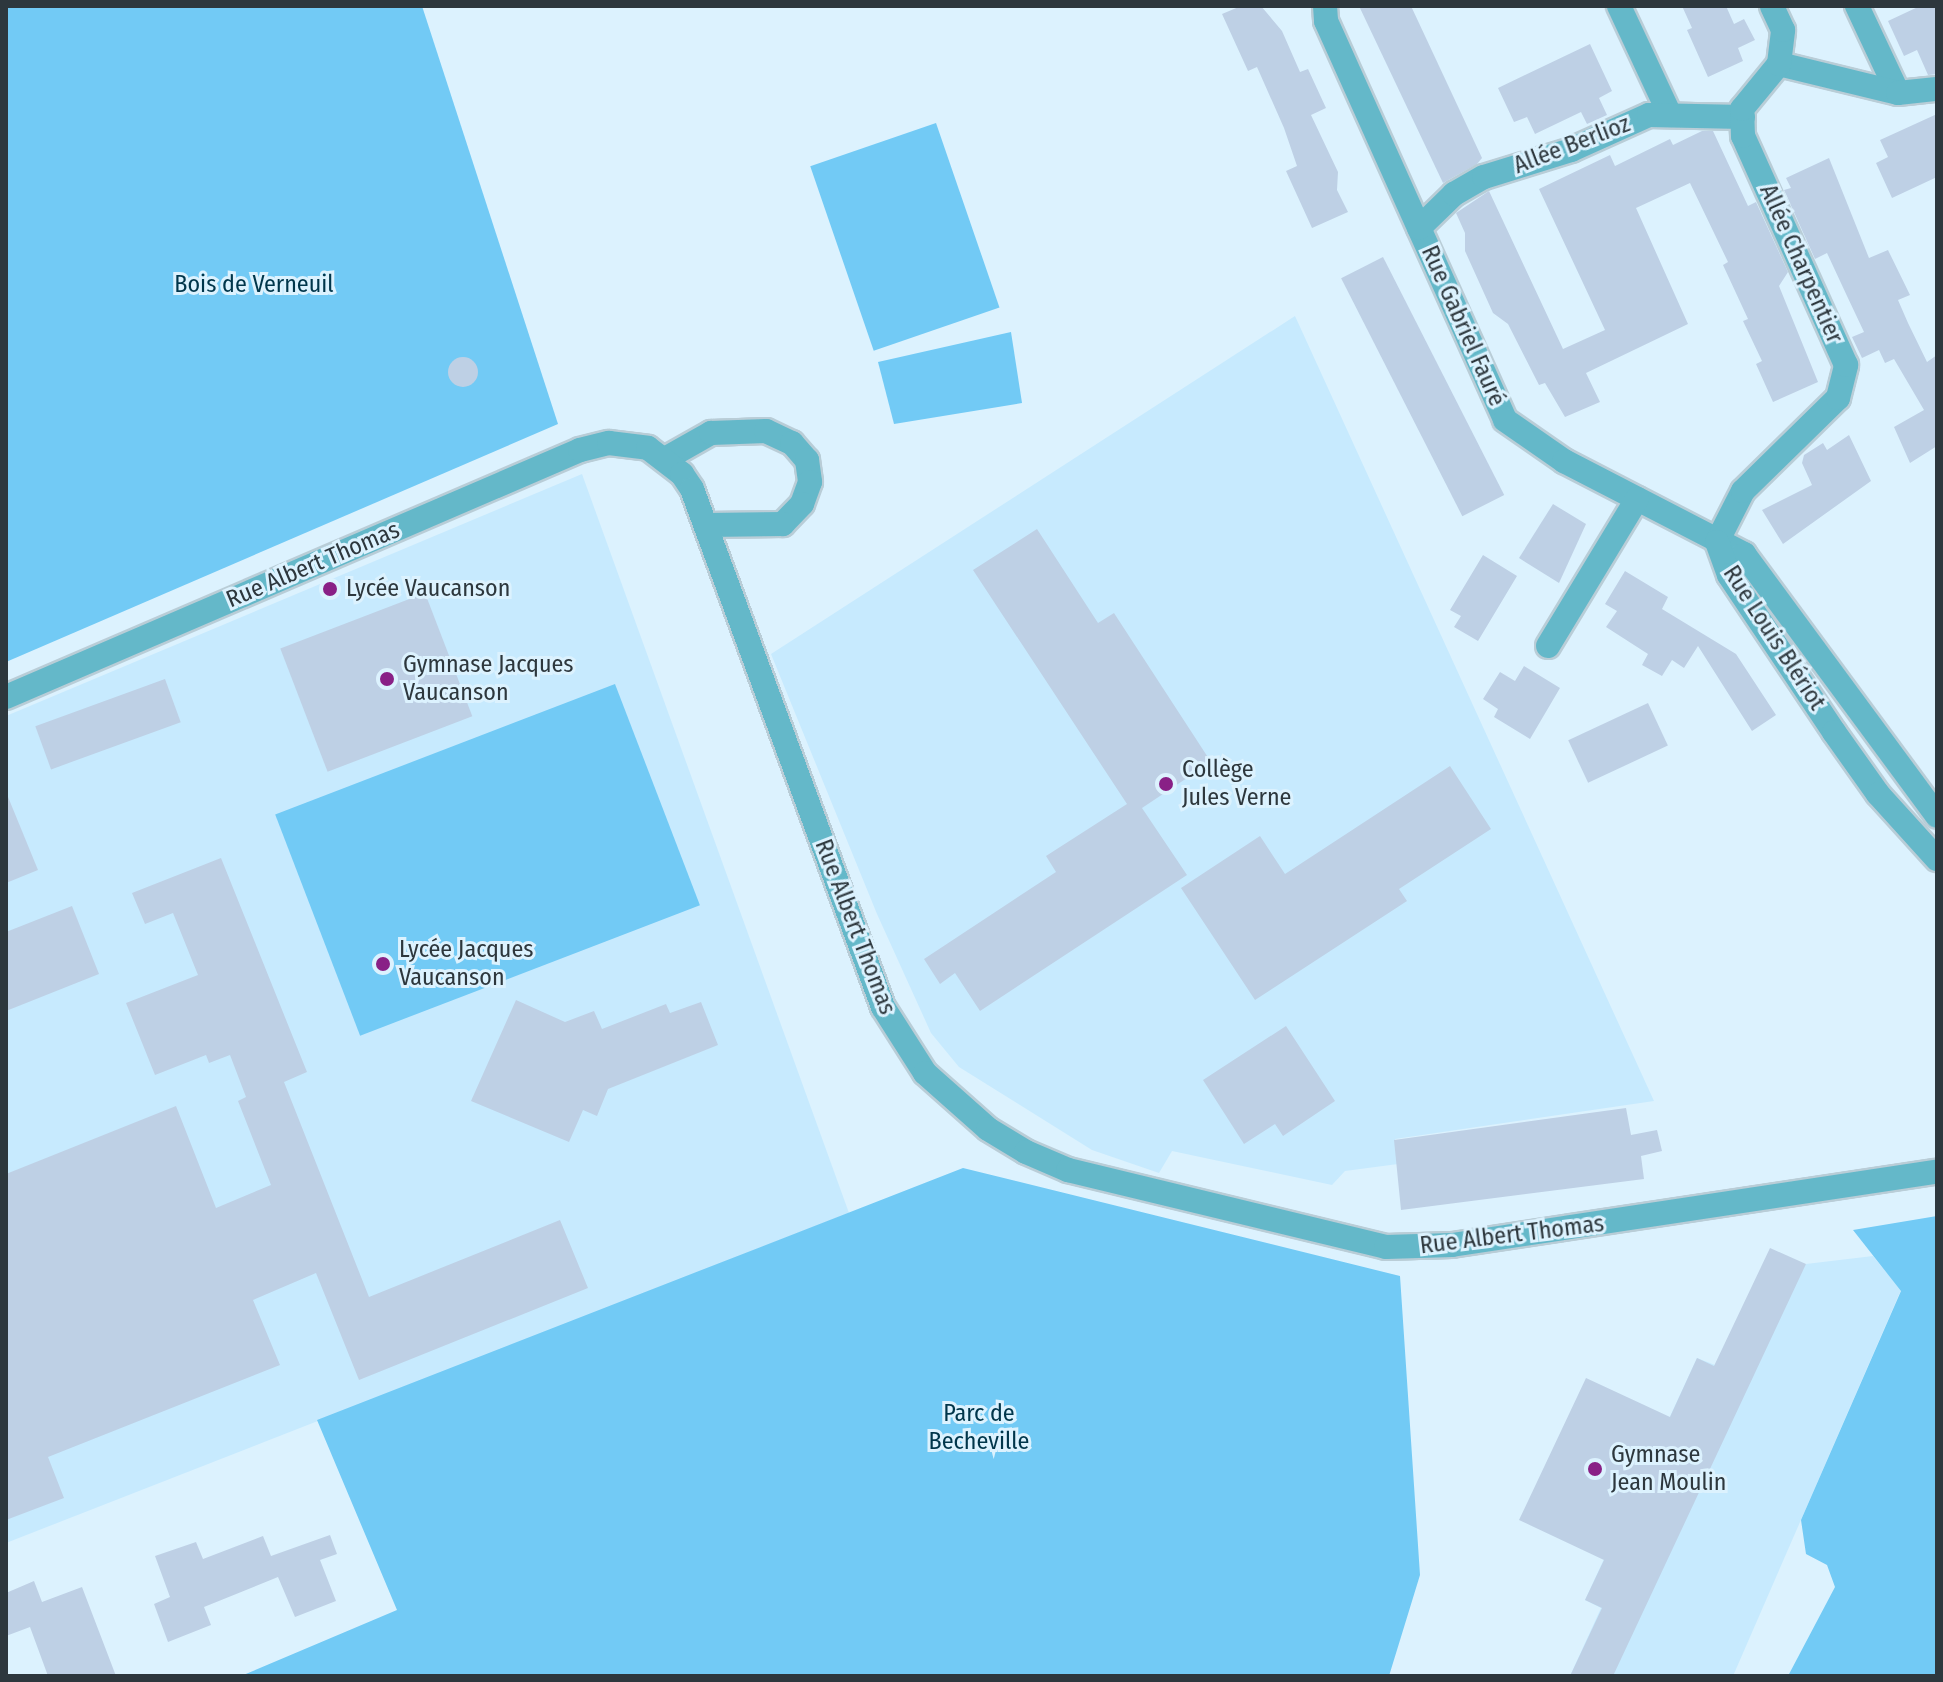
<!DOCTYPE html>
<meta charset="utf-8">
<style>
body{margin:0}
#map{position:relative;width:1943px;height:1682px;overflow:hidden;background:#dcf2fe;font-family:"Fira Sans Condensed",sans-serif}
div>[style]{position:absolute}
.built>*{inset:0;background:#c7eafe}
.green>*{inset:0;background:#72caf5;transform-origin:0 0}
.building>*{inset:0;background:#bed0e5;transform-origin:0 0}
.round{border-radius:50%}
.roads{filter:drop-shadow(2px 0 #b9cdd7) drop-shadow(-2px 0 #b9cdd7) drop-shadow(0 2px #b9cdd7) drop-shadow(0 -2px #b9cdd7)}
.street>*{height:24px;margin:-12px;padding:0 12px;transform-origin:12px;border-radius:12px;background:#64b8c9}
.dots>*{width:22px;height:22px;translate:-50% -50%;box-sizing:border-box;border:4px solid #dcf2fe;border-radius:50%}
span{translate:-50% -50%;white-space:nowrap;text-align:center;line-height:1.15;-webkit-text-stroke:6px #dcf2fe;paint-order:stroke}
.street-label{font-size:24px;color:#2d373d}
.park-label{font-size:24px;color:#00364b}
.poi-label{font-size:24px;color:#2d373d}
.left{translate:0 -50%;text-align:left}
.frame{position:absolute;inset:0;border:8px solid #2d373d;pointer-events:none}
</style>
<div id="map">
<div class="built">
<div style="clip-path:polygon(1295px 316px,1654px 1101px,1395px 1139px,1398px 1164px,1345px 1171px,1332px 1185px,1172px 1151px,1159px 1173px,1092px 1150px,959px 1067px,931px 1033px,877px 914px,771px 654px)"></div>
<div style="clip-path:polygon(582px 474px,849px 1213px,6px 1543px,6px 716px)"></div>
<div style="clip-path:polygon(1873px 1256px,1901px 1290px,1733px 1676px,1570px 1676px,1601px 1608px,1585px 1600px,1697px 1358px,1715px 1365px,1806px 1264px)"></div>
</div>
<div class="green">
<div style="clip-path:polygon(6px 6px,422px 6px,558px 424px,6px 662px)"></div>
<div style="left:936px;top:123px;width:195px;height:133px;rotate:71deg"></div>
<div style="clip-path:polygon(1011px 332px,1022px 403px,894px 424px,878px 362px)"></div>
<div style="left:615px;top:684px;width:237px;height:364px;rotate:69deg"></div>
<div style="clip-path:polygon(963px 1168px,1400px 1276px,1420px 1575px,1389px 1676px,241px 1676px,397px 1610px,317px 1420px)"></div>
<div style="clip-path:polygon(1937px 1216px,1937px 1676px,1788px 1676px,1835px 1587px,1827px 1565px,1806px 1554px,1801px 1520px,1901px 1291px,1853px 1230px)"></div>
</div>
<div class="building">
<div style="clip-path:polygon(1241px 6px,1261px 6px,1282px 31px,1300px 72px,1308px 69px,1326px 108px,1311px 115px,1338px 172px,1337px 190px,1348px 212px,1312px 228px,1286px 171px,1297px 166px,1284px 128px,1257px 67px,1248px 71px,1222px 14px)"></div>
<div style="clip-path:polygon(1359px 6px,1411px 6px,1482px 158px,1477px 164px,1443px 183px)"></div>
<div style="clip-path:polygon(1682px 6px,1726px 6px,1734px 24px,1744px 19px,1755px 40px,1738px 48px,1743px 61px,1708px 77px,1687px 30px,1692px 28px)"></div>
<div style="clip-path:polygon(1920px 6px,1937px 6px,1937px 74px,1928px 75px,1917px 50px,1904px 56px,1888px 21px)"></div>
<div style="clip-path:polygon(1590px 44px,1612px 91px,1599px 98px,1607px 115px,1587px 124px,1581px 112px,1535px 134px,1527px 117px,1514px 122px,1498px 88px)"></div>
<div style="clip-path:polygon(1937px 114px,1937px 177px,1892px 198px,1876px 163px,1888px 157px,1880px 140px)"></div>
<div style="clip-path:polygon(1702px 131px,1713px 131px,1748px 206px,1756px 202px,1788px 272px,1779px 286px,1818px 382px,1773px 402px,1756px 364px,1762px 361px,1743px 321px,1748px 319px,1723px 265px,1728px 262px,1690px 183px,1636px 208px,1688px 324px,1586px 373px,1600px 402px,1565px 417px,1545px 383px,1539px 385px,1508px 324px,1493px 313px,1465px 251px,1465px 233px,1456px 213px,1489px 191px,1563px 349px,1605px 330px,1539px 189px,1610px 155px,1615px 166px,1670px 139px,1673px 145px)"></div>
<div style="clip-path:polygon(1829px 158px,1869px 258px,1888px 250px,1910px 295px,1898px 300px,1908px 323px,1927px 362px,1937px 355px,1937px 446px,1910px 463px,1894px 427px,1924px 410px,1894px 359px,1885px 363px,1879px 350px,1862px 358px,1852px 337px,1864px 332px,1847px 296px,1827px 253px,1815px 259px,1784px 190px,1791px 188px,1786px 178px)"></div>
<div style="left:1383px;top:257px;width:267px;height:47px;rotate:63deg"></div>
<div class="round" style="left:448px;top:357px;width:30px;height:30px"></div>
<div style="clip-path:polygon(1849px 435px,1871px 481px,1783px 544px,1762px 510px,1812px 485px,1802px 463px,1804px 455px,1823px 443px,1827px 450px)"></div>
<div style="clip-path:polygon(1553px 504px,1586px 524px,1559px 583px,1519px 558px)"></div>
<div style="clip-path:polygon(1037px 529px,1098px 623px,1114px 613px,1211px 762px,1142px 808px,1187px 875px,980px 1011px,955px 973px,940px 984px,924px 959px,1056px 872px,1046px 856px,1127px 804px,973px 570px)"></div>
<div style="clip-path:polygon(1483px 555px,1517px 576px,1478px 641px,1454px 627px,1461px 616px,1450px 610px)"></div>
<div style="clip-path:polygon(1625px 571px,1668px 597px,1662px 609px,1736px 654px,1776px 715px,1752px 731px,1698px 646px,1684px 668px,1672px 660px,1662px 676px,1642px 665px,1648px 654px,1606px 627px,1617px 611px,1605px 604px)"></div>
<div style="left:425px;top:593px;width:132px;height:155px;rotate:69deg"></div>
<div style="clip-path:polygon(1524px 666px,1560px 688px,1530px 739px,1494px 717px,1498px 709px,1483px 699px,1500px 672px,1515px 681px)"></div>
<div style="left:165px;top:679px;width:46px;height:138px;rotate:70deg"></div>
<div style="left:1648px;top:703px;width:47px;height:88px;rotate:65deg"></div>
<div style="clip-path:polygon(1450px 766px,1491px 829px,1399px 889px,1407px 901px,1255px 1000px,1181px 888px,1260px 836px,1285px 874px)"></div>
<div style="clip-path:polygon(6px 792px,38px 870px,6px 883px)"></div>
<div style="clip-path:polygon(221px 858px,307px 1072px,284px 1082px,369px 1297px,560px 1220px,588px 1288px,359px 1380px,316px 1273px,253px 1300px,280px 1365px,48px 1457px,64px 1498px,6px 1520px,6px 1174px,176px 1106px,216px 1208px,271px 1185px,238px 1101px,246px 1097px,230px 1055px,209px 1063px,206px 1055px,155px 1075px,126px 1003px,198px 975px,173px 913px,145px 924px,132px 893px)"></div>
<div style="clip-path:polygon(72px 906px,99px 974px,6px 1011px,6px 932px)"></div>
<div style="clip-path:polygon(516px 1000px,565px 1022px,594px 1011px,602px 1029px,666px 1004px,670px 1013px,701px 1002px,718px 1045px,608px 1089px,597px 1116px,583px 1110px,569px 1142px,471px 1101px)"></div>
<div style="clip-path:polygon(1286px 1026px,1335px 1101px,1283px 1136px,1275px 1124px,1244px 1144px,1203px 1080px)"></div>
<div style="clip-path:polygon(1626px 1108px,1631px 1135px,1657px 1130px,1662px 1151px,1641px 1156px,1644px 1179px,1401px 1210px,1394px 1140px)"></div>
<div style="clip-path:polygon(1770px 1248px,1806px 1264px,1613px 1676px,1570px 1676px,1602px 1608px,1585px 1600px,1604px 1560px,1519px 1520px,1586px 1378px,1670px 1417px,1697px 1358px,1714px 1366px)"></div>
<div style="clip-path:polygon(330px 1535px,337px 1554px,320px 1560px,336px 1601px,295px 1617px,278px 1577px,204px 1607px,211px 1625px,168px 1642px,154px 1604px,170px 1597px,155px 1556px,196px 1542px,203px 1559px,263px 1536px,271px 1556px)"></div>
<div style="clip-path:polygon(34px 1581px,42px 1602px,82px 1587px,116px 1676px,48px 1676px,30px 1627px,6px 1636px,6px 1593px)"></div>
</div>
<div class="roads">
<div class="street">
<div style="left:1325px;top:6px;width:15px;rotate:86deg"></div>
<div style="left:1326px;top:21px;width:437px;rotate:65.8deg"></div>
<div style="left:1505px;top:420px;width:72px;rotate:34.8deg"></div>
<div style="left:1564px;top:461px;width:203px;rotate:27.3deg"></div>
<div style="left:1744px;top:554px;width:325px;rotate:53.6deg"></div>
<div style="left:1619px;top:6px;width:120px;rotate:64.9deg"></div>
<div style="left:1857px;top:6px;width:96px;rotate:64.8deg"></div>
<div style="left:1779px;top:64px;width:122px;rotate:13.7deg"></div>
<div style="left:1898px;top:93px;width:39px;rotate:-6deg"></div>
<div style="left:1419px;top:228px;width:49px;rotate:-44.2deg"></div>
<div style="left:1454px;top:194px;width:34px;rotate:-30deg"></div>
<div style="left:1484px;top:177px;width:91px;rotate:-17.2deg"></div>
<div style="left:1571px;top:150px;width:85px;rotate:-24.2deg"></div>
<div style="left:1649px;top:115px;width:94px;rotate:1.2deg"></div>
<div style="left:665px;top:459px;width:53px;rotate:-29.5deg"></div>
<div style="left:711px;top:433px;width:55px;rotate:-2.1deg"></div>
<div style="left:766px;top:431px;width:29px;rotate:25deg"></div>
<div style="left:792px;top:443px;width:23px;rotate:49deg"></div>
<div style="left:807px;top:460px;width:22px;rotate:82deg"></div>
<div style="left:810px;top:482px;width:23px;rotate:110deg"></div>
<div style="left:802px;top:504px;width:28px;rotate:134deg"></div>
<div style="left:783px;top:524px;width:76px;rotate:179.2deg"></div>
<div style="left:1717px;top:542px;width:57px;rotate:-63deg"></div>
<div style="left:1743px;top:491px;width:133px;rotate:-44.4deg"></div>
<div style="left:1838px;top:398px;width:34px;rotate:-76deg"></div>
<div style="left:1846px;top:365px;width:251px;rotate:-114.2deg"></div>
<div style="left:1743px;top:136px;width:27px;rotate:-92deg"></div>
<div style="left:1742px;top:109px;width:58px;rotate:-50.6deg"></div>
<div style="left:1779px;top:64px;width:34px;rotate:-83deg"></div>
<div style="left:1783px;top:30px;width:26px;rotate:-115deg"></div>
<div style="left:1717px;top:542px;width:35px;rotate:70deg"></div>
<div style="left:1729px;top:575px;width:189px;rotate:56.2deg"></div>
<div style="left:1834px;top:732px;width:76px;rotate:54.6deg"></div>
<div style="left:1878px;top:794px;width:88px;rotate:47.8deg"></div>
<div style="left:1548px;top:646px;width:172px;rotate:-58.8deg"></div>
<div style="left:6px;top:697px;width:625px;rotate:-23.28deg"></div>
<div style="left:580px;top:450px;width:30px;rotate:-14deg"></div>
<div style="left:609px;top:443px;width:39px;rotate:7deg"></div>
<div style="left:648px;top:448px;width:43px;rotate:37.4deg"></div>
<div style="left:682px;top:474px;width:18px;rotate:56deg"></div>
<div style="left:692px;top:489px;width:552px;rotate:69.76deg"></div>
<div style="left:883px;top:1007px;width:78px;rotate:57.5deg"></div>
<div style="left:925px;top:1073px;width:84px;rotate:41.6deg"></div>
<div style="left:988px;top:1129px;width:44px;rotate:31.2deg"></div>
<div style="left:1026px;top:1152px;width:46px;rotate:23.2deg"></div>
<div style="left:1068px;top:1170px;width:327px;rotate:13.6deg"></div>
<div style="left:1386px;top:1247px;width:66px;rotate:-1.7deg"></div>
<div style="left:1452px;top:1245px;width:490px;rotate:-8.6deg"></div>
</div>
</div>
<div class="dots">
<div style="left:330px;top:589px;background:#892086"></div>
<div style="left:387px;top:679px;background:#892086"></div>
<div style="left:1166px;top:784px;background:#892086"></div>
<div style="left:383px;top:964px;background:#892086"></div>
<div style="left:1595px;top:1469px;background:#892086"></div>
</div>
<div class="street-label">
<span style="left:1572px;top:145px;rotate:-21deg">Allée Berlioz</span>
<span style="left:1801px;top:264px;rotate:66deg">Allée Charpentier</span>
<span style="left:1463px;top:326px;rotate:66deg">Rue Gabriel Fauré</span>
<span style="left:313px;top:565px;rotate:-23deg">Rue Albert Thomas</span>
<span style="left:1774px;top:638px;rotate:57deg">Rue Louis Blériot</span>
<span style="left:855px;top:927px;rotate:69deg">Rue Albert Thomas</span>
<span style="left:1512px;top:1235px;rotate:-7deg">Rue Albert Thomas</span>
</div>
<div class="park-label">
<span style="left:254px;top:285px">Bois de Verneuil</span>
<span style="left:979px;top:1428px">Parc de<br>Becheville</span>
</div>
<div class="poi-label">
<span class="left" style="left:346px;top:589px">Lycée Vaucanson</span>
<span class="left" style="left:403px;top:679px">Gymnase Jacques<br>Vaucanson</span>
<span class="left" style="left:1182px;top:784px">Collège<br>Jules Verne</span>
<span class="left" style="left:399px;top:964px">Lycée Jacques<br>Vaucanson</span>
<span class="left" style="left:1611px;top:1469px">Gymnase<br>Jean Moulin</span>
</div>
<div class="frame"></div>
</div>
